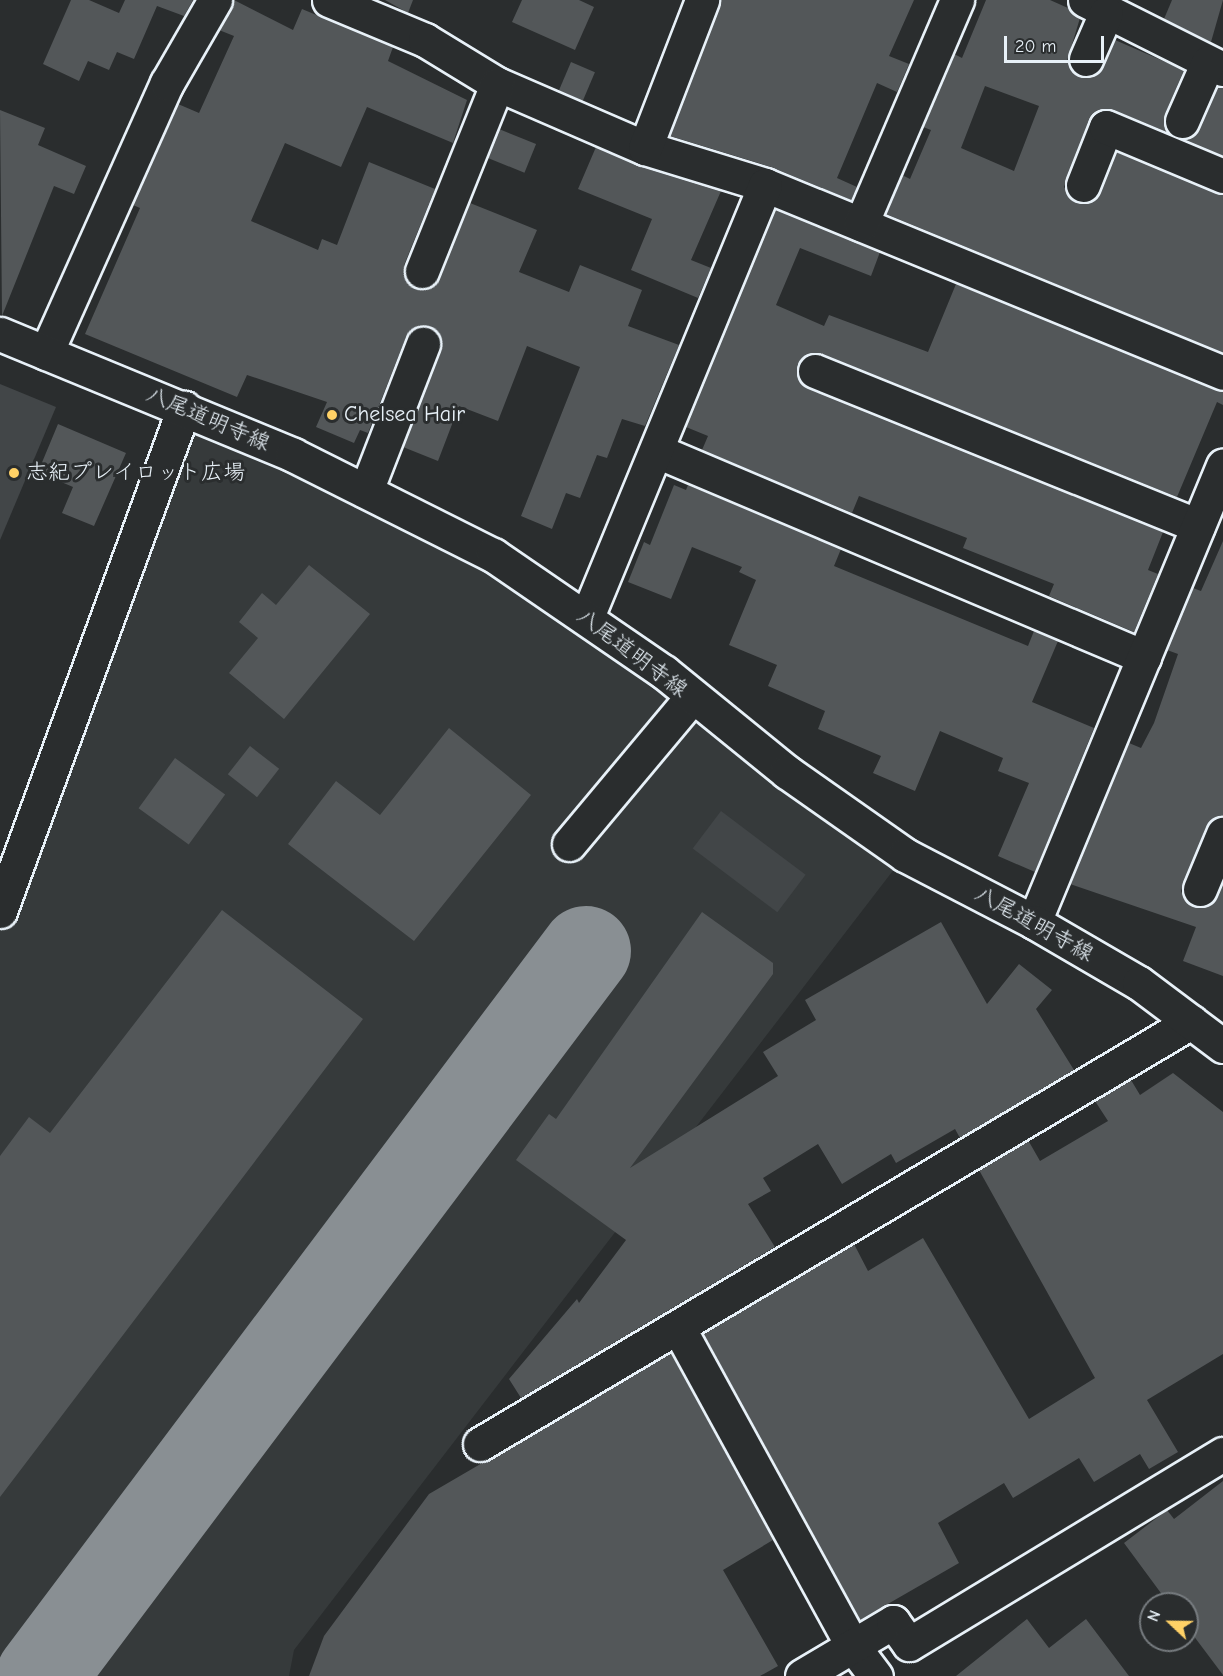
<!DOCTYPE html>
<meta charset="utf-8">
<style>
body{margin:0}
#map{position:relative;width:1223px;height:1676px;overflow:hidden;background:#2a2d2e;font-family:"Comic Neue","Klee One",sans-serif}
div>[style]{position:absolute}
.built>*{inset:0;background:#363a3b}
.green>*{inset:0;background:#424648;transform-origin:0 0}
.taxiway>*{height:90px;margin:-45px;padding:0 45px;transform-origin:45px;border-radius:45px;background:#898f93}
.building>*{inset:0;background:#535759;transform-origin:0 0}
.roads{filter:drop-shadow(2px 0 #e8f1f8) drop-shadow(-2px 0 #e8f1f8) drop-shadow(0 2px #e8f1f8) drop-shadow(0 -2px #e8f1f8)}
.minor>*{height:33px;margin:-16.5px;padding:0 16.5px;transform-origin:16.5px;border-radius:16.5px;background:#2a2d2e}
.major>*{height:33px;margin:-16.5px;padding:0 16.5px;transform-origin:16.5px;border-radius:16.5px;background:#2a2d2e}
.dots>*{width:16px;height:16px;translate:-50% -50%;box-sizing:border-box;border:3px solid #2a2d2e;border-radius:50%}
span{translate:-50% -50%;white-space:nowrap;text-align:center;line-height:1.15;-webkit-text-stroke:6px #2a2d2e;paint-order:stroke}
.poi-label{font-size:22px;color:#e8f1f8}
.left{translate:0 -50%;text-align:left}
.street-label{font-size:22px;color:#e8f1f8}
.north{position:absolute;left:1139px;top:1592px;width:60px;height:60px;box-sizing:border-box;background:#2a2d2e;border:2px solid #767b7f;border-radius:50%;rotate:292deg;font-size:16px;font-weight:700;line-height:24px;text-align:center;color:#e8f1f8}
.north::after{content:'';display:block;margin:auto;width:21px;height:27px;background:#ffd166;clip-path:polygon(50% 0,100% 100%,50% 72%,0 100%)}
.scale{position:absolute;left:1004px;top:36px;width:100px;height:27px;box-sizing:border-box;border:3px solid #e8f1f8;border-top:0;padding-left:8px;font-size:18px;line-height:21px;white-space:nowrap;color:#e8f1f8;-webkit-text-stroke:4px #2a2d2e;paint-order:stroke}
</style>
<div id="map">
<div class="built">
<div style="clip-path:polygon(184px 408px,386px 501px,905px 855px,294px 1650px,289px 1676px,0 1676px,0 911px)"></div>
</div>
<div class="green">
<div style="clip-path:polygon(0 384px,56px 407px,0 540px)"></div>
<div style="left:721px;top:811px;width:106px;height:47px;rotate:37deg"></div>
</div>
<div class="taxiway">
<div style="left:41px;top:1676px;width:907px;rotate:-53.07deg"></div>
</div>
<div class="building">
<div style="clip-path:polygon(71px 0,89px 0,119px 13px,125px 0,193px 0,184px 16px,157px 6px,134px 59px,117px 52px,109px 70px,88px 61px,79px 81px,43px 64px)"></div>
<div style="clip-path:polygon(234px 0,293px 30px,302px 9px,393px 47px,388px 61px,467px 100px,453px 143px,367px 107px,341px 167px,285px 143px,251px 221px,318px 250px,322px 239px,337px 245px,369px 162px,435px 189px,404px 265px,407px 282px,415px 288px,425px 289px,439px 278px,470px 203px,537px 230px,519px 272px,569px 292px,580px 265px,642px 290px,628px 326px,679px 345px,645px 426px,622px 419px,607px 458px,597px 455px,580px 498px,566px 493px,552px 529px,521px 516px,580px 367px,527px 346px,498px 421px,459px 406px,438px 461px,403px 447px,441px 350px,438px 333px,429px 326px,420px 326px,406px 337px,368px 433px,360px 430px,354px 443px,316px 427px,327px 402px,247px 375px,237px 397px,85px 334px,140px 208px,133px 205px,178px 104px,199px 113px,234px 36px,219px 30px)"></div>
<div style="clip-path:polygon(385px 0,413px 0,408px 13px)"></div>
<div style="clip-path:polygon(522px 0,579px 0,594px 7px,575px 50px,512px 22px)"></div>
<div style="clip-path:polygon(720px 0,914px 0,889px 56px,909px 64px,897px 92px,877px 83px,837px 178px,857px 187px,851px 200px,771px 167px,670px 136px)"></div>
<div style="clip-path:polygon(evenodd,986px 0,1050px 0,1068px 8px,1080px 18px,1067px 61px,1079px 76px,1098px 74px,1115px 40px,1184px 70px,1165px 114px,1167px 132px,1113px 110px,1094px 113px,1064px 187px,1076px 202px,1094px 200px,1116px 152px,1223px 194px,1223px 353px,886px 214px,902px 175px,910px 179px,931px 130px,923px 127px,954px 54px,962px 58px,986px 0,985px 86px,1039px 106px,1014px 171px,961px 148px,985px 86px)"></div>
<div style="clip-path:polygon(1172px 0,1223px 0,1211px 42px,1164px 19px)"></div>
<div style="left:571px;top:62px;width:26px;height:31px;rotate:23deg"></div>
<div style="clip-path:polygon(1218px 86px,1223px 88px,1223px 156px,1184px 140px,1199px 129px)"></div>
<div style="clip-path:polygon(0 110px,45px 128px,38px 145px,86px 166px,74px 194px,54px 186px,2px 316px)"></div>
<div style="left:499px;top:129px;width:40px;height:31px;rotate:22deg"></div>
<div style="clip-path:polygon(596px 147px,721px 191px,691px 260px,711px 268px,698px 298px,631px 270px,652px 219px,578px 189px)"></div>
<div style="clip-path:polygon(775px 209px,880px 252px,871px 276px,800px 248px,776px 305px,824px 326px,829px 315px,928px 352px,956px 284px,1223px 391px,1223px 405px,1217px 402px,1177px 497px,822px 354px,804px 356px,797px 365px,800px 382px,808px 388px,1163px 532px,1148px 570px,1158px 574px,1134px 632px,1049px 596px,1054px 584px,963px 548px,967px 538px,859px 496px,852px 513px,702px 450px,708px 436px,686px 427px)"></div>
<div style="clip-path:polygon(58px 424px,126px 453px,94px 526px,62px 513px,73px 487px,38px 472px)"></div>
<div style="clip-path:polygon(674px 485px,686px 490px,688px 485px,841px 549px,834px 566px,1028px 646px,1034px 631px,1058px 641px,1032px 702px,1094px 728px,1035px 872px,998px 856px,1029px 783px,998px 771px,1003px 758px,940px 731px,915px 791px,873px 773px,881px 756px,818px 729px,825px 711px,768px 686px,777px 665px,729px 645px,756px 580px,739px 572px,742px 567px,692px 547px,671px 599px,628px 582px,644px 542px,650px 545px)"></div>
<div style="clip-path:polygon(1223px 541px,1223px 816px,1206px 827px,1181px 891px,1185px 901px,1203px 907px,1212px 903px,1223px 883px,1223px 976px,1183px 961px,1196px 927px,1070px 884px,1129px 743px,1141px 748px,1154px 723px,1178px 654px,1167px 650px,1193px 588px,1201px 591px)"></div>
<div style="clip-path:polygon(309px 565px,370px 614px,284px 719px,229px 673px,258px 638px,239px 622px,262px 593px,276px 605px)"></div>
<div style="clip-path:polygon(449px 728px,531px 795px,414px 941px,288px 844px,336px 781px,380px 815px)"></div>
<div style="left:250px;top:746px;width:37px;height:36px;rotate:38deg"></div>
<div style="left:175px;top:758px;width:62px;height:62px;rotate:36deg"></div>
<div style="clip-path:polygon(222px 910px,363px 1019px,0 1497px,0 1156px,29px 1117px,50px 1133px)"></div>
<div style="clip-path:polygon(702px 912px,773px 963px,773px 974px,630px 1168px,778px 1076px,763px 1052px,816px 1020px,805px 1000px,941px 922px,987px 1004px,1019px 964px,1052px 990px,1036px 1009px,1074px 1070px,960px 1138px,955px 1129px,896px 1163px,891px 1154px,842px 1184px,818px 1144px,763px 1178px,771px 1191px,748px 1204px,775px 1247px,521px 1398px,509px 1379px,577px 1299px,579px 1303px,626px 1240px,516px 1160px,549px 1114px,556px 1119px)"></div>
<div style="clip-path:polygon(1173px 1073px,1223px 1112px,1223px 1354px,1147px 1400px,1178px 1452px,1149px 1469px,1140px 1454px,1094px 1482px,1079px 1458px,1013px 1498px,1004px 1483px,938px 1523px,959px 1563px,860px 1620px,703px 1333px,854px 1244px,868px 1271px,923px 1238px,1029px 1419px,1095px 1378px,979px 1170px,1028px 1140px,1040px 1161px,1108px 1121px,1095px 1101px,1131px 1080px,1140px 1095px)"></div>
<div style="clip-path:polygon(671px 1353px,773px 1540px,723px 1570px,778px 1666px,760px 1676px,309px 1676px,324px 1636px,429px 1494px)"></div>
<div style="clip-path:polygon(1223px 1481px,1223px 1675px,1187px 1627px,1187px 1604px,1169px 1604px,1124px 1543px,1167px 1510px,1174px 1519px)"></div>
<div style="clip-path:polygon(1027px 1619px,1049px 1648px,1086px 1619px,1129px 1676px,956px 1676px)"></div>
</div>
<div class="roads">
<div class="minor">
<div style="left:329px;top:0;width:104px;rotate:22.6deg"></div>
<div style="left:425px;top:40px;width:84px;rotate:31.4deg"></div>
<div style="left:497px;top:84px;width:161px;rotate:23.4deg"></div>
<div style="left:645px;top:148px;width:126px;rotate:17.1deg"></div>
<div style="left:765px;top:185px;width:495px;rotate:22.3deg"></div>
<div style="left:1085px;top:0;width:154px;rotate:26.6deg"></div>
<div style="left:1086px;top:59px;width:50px;rotate:-66.5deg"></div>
<div style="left:1182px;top:121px;width:64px;rotate:-66.2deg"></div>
<div style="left:645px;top:148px;width:159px;rotate:-68.9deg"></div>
<div style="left:1083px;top:185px;width:62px;rotate:-68.4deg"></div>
<div style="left:1106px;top:127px;width:127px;rotate:22.7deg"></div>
<div style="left:861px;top:224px;width:244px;rotate:-66.8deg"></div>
<div style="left:422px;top:271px;width:201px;rotate:-68.1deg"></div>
<div style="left:46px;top:353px;width:296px;rotate:-65.9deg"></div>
<div style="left:167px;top:83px;width:96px;rotate:-60deg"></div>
<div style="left:815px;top:371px;width:413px;rotate:22deg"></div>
<div style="left:657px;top:451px;width:529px;rotate:22.93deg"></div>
<div style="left:366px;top:491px;width:158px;rotate:-68.8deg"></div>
<div style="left:587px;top:617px;width:467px;rotate:-67.6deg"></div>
<div style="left:569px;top:844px;width:190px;rotate:-50.1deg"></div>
<div style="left:1200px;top:889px;width:60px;rotate:-67.3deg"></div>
<div style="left:0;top:911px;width:536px;rotate:-69.91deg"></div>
<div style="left:1034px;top:922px;width:494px;rotate:-67.5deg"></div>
<div style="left:678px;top:1327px;width:364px;rotate:61.3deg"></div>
<div style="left:853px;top:1646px;width:38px;rotate:53deg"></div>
<div style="left:480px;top:1444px;width:827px;rotate:-30.69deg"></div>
<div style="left:802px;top:1676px;width:106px;rotate:-30.7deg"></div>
<div style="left:893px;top:1622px;width:27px;rotate:54deg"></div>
<div style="left:909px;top:1644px;width:367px;rotate:-31.2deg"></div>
</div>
<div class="major">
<div style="left:0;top:334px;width:317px;rotate:22.4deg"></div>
<div style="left:293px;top:455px;width:224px;rotate:26.6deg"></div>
<div style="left:493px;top:555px;width:207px;rotate:34.4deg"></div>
<div style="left:664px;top:672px;width:159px;rotate:39.1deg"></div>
<div style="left:787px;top:772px;width:144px;rotate:35.1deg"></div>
<div style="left:905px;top:855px;width:145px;rotate:27.4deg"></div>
<div style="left:1034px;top:922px;width:121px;rotate:30.2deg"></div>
<div style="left:1139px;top:983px;width:105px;rotate:36.9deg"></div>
</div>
</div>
<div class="dots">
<div style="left:332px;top:415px;background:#ffd166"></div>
<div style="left:14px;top:473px;background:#ffd166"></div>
</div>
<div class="poi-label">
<span class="left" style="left:344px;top:415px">Chelsea Hair</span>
<span class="left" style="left:26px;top:473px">志紀プレイロット広場</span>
</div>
<div class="street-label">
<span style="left:208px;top:419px;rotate:23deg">八尾道明寺線</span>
<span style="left:632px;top:653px;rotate:37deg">八尾道明寺線</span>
<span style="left:1034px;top:924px;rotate:29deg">八尾道明寺線</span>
</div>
<div class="north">N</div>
<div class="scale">20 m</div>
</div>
